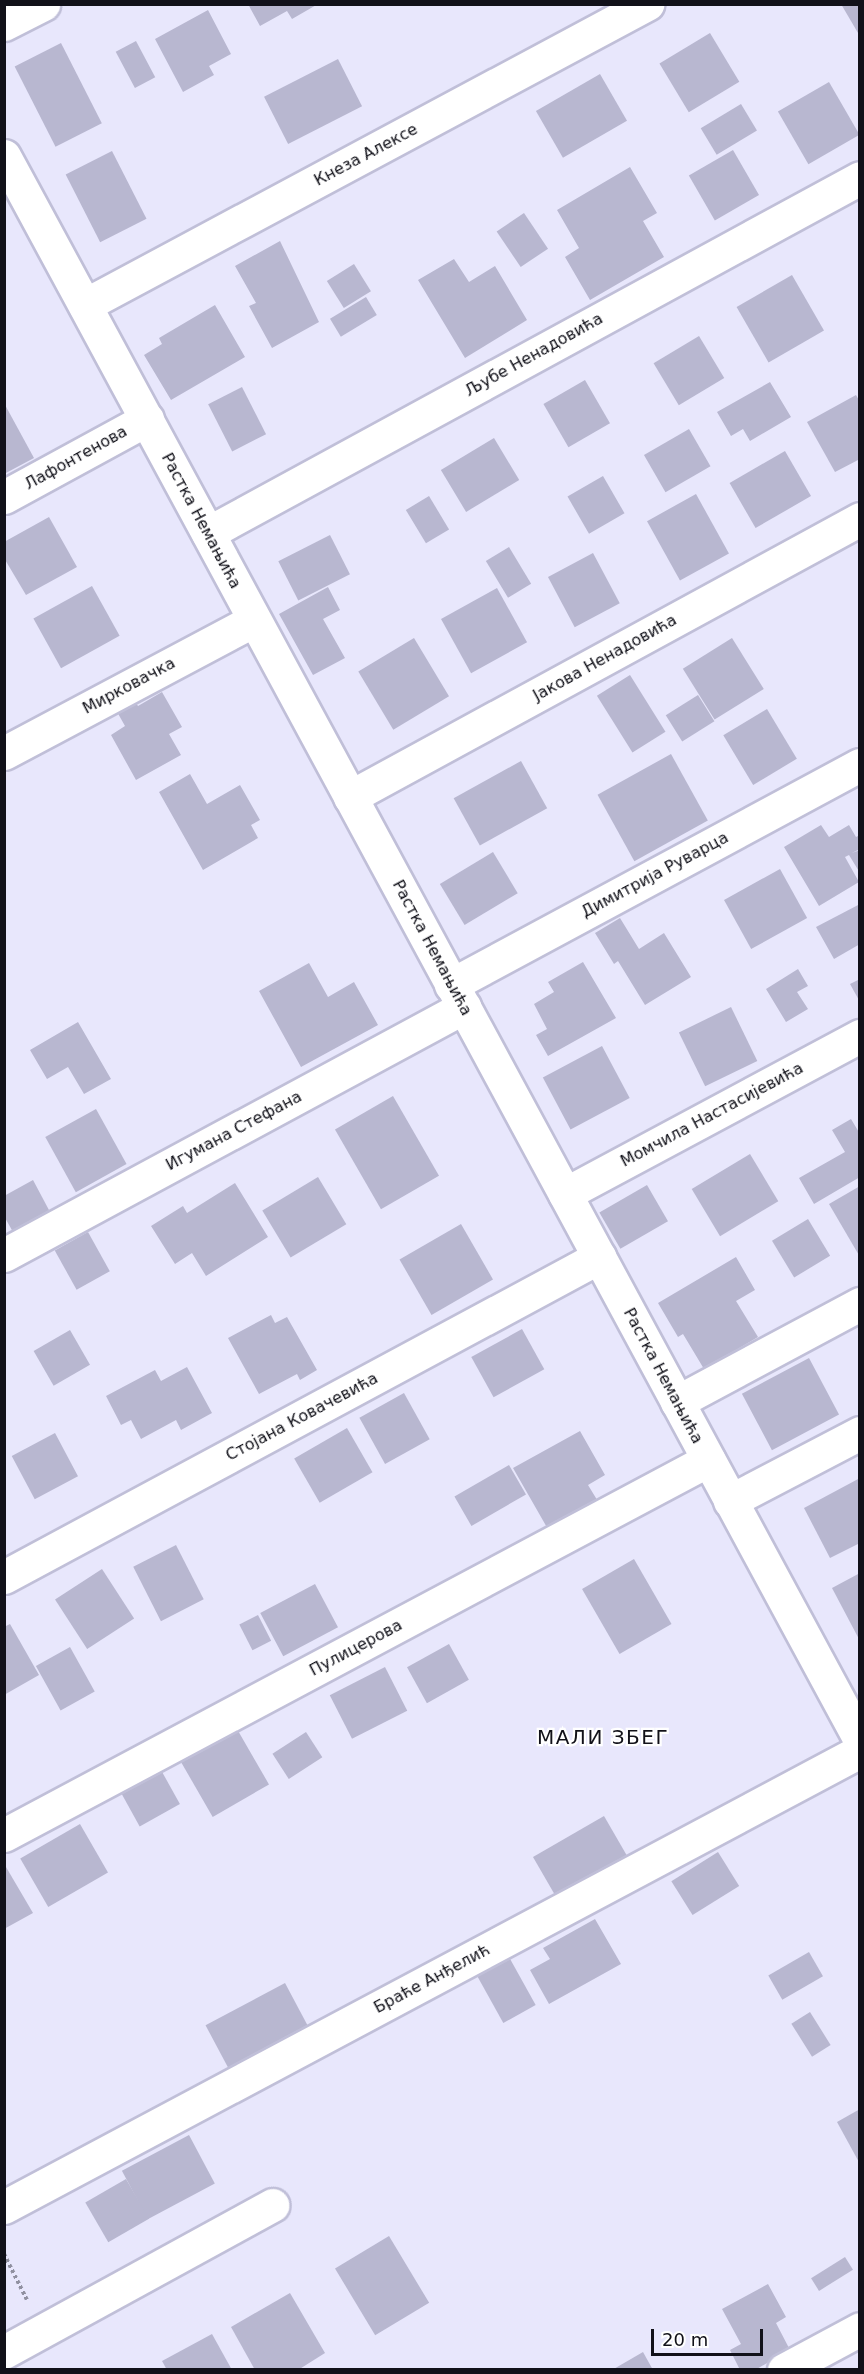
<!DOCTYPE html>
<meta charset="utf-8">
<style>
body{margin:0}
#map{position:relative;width:864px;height:2374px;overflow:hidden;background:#e8e7fc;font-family:"DejaVu Sans",sans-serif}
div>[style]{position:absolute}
.building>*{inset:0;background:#b8b7d0;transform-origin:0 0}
.path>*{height:4px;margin-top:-2px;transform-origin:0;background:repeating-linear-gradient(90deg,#9090a0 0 3px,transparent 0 6px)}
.roads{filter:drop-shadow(2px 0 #c0bfd8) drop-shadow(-2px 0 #c0bfd8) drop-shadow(0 2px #c0bfd8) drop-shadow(0 -2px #c0bfd8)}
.street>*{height:33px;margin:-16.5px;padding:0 16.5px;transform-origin:16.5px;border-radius:16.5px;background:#fff}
span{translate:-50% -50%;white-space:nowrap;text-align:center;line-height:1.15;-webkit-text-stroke:4.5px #fff;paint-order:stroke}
.street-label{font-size:16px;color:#111119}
.quarter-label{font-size:20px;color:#111119;letter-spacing:1.5px}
.frame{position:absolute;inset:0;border:6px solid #111119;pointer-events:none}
.scale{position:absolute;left:651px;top:2329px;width:112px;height:27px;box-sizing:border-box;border:3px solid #111119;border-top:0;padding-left:8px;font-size:18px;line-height:21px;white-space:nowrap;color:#111119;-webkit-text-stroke:4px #fff;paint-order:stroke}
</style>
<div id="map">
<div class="building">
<div style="clip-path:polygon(248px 4px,318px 4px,292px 19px,287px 11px,260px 26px)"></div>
<div style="clip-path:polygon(841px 4px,860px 4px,860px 31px,858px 33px)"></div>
<div style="clip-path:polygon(208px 10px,231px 54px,209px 66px,214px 75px,183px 92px,155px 39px)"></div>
<div style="left:710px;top:33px;width:57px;height:59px;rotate:59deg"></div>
<div style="left:136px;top:41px;width:41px;height:23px;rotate:62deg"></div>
<div style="left:61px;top:43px;width:90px;height:52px;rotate:63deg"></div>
<div style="left:338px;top:59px;width:53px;height:83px;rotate:63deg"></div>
<div style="left:600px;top:74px;width:54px;height:74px;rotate:60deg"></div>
<div style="left:829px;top:82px;width:61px;height:59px;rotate:60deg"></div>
<div style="left:741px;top:104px;width:31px;height:47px;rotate:59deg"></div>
<div style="left:733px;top:150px;width:52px;height:51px;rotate:60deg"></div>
<div style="left:112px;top:151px;width:76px;height:52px;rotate:63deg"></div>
<div style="clip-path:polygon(630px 167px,657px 213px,643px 221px,664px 257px,590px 300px,565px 257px,579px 248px,557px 210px)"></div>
<div style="left:524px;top:213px;width:43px;height:33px;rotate:56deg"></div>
<div style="clip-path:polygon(280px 241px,319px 322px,272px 348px,249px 306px,256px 303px,235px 266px)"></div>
<div style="clip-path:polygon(454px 259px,469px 282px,495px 266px,527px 320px,465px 358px,418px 280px)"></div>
<div style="left:354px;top:264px;width:32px;height:32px;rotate:58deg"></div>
<div style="left:792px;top:275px;width:64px;height:64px;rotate:60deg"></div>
<div style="left:366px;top:297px;width:21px;height:42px;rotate:59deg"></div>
<div style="clip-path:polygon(215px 305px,245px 357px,171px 400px,144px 355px,162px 344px,159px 338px)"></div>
<div style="left:699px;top:336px;width:49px;height:53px;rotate:59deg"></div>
<div style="left:585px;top:380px;width:50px;height:48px;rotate:60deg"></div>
<div style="clip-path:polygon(770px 382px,791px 417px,750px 441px,743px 429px,731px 436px,717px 412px)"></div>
<div style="left:242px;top:387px;width:53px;height:38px;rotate:63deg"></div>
<div style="clip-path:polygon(856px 395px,860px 402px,860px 459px,835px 472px,807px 422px)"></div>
<div style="clip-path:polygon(4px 403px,34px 458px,4px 474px)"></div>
<div style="left:689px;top:429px;width:43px;height:52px;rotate:60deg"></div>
<div style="left:494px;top:438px;width:49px;height:62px;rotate:59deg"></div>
<div style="left:785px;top:451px;width:52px;height:64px;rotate:60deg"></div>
<div style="left:603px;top:476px;width:43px;height:41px;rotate:60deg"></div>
<div style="left:696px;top:494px;width:68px;height:56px;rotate:61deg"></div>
<div style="left:429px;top:496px;width:39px;height:27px;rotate:59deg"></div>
<div style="clip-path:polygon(49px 517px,77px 567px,26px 595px,4px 558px,4px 542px)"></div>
<div style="left:330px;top:535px;width:44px;height:58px;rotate:63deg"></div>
<div style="left:509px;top:547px;width:43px;height:27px;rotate:59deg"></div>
<div style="left:593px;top:553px;width:57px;height:51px;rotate:62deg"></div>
<div style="left:92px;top:586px;width:57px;height:67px;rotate:61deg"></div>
<div style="clip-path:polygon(328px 587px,340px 610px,323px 619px,345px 658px,313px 675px,279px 614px)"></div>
<div style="left:497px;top:588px;width:62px;height:64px;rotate:61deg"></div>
<div style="left:414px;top:638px;width:68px;height:65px;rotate:59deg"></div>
<div style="left:732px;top:638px;width:60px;height:58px;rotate:58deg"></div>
<div style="left:630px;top:675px;width:67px;height:39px;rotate:58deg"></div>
<div style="clip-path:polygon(162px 692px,182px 727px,169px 734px,181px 755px,136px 780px,111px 735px,125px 726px,116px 710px,134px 700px,138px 706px)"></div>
<div style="left:698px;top:695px;width:31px;height:38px;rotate:58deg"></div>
<div style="left:767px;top:709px;width:58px;height:51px;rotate:59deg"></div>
<div style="left:671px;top:754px;width:76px;height:84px;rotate:61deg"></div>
<div style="left:521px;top:761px;width:54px;height:77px;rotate:61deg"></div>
<div style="clip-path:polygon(190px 774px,207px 804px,240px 785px,260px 820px,251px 825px,258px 838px,203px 870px,159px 792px)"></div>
<div style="clip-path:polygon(821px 825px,829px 837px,849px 825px,856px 837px,860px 835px,860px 849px,852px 853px,860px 850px,860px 873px,849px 855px,845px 857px,859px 882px,819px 906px,784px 847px)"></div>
<div style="left:493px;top:852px;width:48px;height:62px;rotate:59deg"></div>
<div style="left:780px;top:869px;width:56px;height:64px;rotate:61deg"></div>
<div style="clip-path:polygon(860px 904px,860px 944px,834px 959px,816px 927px)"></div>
<div style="clip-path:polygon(620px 918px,639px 949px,664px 933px,691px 977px,645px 1005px,618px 961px,614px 964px,595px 933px)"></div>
<div style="clip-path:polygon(583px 962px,616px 1018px,548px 1056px,536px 1035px,547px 1029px,534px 1004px,554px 992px,548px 982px)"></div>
<div style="clip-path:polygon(309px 963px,328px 997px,354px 982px,378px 1025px,301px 1067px,259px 991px)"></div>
<div style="clip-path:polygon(798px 969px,808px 986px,797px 992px,808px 1009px,786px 1022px,766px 989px)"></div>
<div style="clip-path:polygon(860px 979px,860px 1002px,850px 984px)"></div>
<div style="left:731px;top:1007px;width:60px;height:58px;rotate:64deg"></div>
<div style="clip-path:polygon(78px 1022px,111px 1079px,84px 1094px,68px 1067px,47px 1079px,30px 1050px)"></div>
<div style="left:602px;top:1046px;width:59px;height:67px;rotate:62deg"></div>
<div style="left:393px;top:1096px;width:92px;height:67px;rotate:60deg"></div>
<div style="left:96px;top:1109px;width:63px;height:58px;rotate:61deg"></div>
<div style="clip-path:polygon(851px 1119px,860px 1134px,860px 1177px,814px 1204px,799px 1178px,845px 1152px,832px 1130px)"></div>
<div style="left:750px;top:1154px;width:55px;height:68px;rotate:59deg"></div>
<div style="left:318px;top:1177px;width:55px;height:65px;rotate:59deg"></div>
<div style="clip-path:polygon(33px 1180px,50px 1212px,13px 1232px,4px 1216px,4px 1196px)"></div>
<div style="clip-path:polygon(235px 1183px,268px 1237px,206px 1276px,192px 1253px,175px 1264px,151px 1226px,183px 1206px,187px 1213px)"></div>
<div style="left:647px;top:1185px;width:42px;height:55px;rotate:60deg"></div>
<div style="clip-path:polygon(860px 1186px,860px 1257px,829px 1204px)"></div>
<div style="left:808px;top:1219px;width:43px;height:42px;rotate:59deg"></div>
<div style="left:461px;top:1224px;width:64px;height:71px;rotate:60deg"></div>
<div style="left:88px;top:1232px;width:45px;height:38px;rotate:61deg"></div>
<div style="clip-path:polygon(736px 1257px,755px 1290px,736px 1301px,758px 1337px,704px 1369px,683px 1334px,678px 1337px,658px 1303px)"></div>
<div style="clip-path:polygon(271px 1315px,275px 1323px,287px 1317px,317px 1370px,300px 1380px,297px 1374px,259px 1394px,228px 1338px)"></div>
<div style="left:522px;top:1329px;width:46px;height:58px;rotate:61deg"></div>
<div style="left:70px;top:1330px;width:40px;height:42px;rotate:60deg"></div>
<div style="left:809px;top:1358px;width:64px;height:76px;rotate:62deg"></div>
<div style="clip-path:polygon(187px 1367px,212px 1413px,181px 1430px,176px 1420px,141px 1439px,131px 1420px,121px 1425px,106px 1396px,155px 1370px,161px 1381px)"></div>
<div style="left:404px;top:1393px;width:53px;height:51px;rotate:61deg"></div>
<div style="left:347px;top:1428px;width:51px;height:61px;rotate:60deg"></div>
<div style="clip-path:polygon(580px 1431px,605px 1475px,588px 1485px,599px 1503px,549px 1531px,513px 1468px)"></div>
<div style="left:55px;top:1433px;width:49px;height:49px;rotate:62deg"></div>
<div style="left:509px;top:1465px;width:34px;height:63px;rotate:60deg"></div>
<div style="clip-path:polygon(860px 1478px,860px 1543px,830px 1558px,804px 1508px)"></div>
<div style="left:176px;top:1545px;width:61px;height:48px;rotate:63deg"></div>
<div style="left:634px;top:1559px;width:75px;height:60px;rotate:60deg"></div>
<div style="left:102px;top:1569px;width:59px;height:56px;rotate:57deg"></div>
<div style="clip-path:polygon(860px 1573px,860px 1641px,832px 1588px)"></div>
<div style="left:315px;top:1584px;width:49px;height:62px;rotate:62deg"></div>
<div style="left:258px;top:1615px;width:29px;height:21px;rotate:63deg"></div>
<div style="clip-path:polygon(10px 1624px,39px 1675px,4px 1695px,4px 1627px)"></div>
<div style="left:449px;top:1644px;width:41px;height:48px;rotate:61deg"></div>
<div style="left:70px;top:1647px;width:51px;height:39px;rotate:61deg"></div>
<div style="left:385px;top:1667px;width:49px;height:62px;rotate:63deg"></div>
<div style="left:237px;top:1729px;width:64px;height:65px;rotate:60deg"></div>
<div style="left:306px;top:1732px;width:30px;height:40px;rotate:57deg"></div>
<div style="left:161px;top:1770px;width:39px;height:46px;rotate:61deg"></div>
<div style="left:604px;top:1816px;width:48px;height:82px;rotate:60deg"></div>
<div style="left:80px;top:1824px;width:56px;height:69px;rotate:60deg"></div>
<div style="left:718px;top:1852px;width:40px;height:55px;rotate:58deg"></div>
<div style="clip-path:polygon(6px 1867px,33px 1913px,4px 1929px,4px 1868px)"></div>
<div style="clip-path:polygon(595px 1919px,621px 1964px,549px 2004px,530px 1970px,550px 1959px,543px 1948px)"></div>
<div style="left:809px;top:1952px;width:28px;height:47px;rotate:60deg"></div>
<div style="left:509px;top:1957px;width:55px;height:37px;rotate:61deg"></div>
<div style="left:285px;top:1983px;width:57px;height:90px;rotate:62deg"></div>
<div style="left:810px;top:2012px;width:39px;height:22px;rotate:58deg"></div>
<div style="clip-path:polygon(860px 2109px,860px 2164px,837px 2122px)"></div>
<div style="left:189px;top:2135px;width:55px;height:76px;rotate:62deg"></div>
<div style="left:126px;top:2179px;width:46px;height:47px;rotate:60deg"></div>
<div style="left:389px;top:2236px;width:78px;height:63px;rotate:59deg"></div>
<div style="left:845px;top:2257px;width:15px;height:40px;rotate:58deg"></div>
<div style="clip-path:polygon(768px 2284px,786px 2317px,776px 2323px,790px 2350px,755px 2370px,740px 2370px,730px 2350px,741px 2344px,722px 2309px)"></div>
<div style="clip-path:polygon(290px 2293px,325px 2353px,298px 2370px,255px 2370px,231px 2327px)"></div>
<div style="clip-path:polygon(212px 2334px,232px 2370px,167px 2370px,162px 2361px)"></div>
<div style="clip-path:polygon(643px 2352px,653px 2370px,612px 2370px)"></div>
</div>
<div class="path">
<div style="left:4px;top:2254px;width:51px;rotate:63.4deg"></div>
</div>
<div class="roads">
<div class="street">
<div style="left:4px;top:24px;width:44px;rotate:-27.1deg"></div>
<div style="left:4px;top:156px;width:1800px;rotate:61.61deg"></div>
<div style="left:85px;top:305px;width:638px;rotate:-28.17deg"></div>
<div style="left:4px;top:497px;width:163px;rotate:-28.6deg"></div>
<div style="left:208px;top:533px;width:742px;rotate:-28.57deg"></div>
<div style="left:4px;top:753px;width:283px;rotate:-28deg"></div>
<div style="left:350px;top:797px;width:581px;rotate:-28.59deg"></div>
<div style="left:451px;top:985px;width:464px;rotate:-28.3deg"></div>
<div style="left:565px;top:1194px;width:335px;rotate:-28.2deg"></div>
<div style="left:4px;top:1255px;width:523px;rotate:-28.33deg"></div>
<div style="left:677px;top:1402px;width:208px;rotate:-28.2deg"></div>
<div style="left:730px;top:1501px;width:147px;rotate:-27.6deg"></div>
<div style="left:4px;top:1577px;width:676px;rotate:-28.27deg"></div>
<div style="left:4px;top:1835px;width:798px;rotate:-28.04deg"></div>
<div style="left:4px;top:2207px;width:970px;rotate:-28.04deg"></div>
<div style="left:4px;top:2352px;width:306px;rotate:-28.7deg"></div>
<div style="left:784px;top:2370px;width:86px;rotate:-28.3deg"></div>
</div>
</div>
<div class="street-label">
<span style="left:366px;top:155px;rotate:-28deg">Кнеза Алексе</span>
<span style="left:534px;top:355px;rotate:-29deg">Љубе Ненадовића</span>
<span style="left:76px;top:458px;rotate:-29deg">Лафонтенова</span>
<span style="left:201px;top:521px;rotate:62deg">Растка Немањића</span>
<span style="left:605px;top:658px;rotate:-29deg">Јакова Ненадовића</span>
<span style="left:129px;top:686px;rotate:-28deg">Мирковачка</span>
<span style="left:655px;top:875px;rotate:-28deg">Димитрија Руварца</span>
<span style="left:432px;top:948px;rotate:62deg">Растка Немањића</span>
<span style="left:712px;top:1115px;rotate:-28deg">Момчила Настасијевића</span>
<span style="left:234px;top:1131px;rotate:-28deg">Игумана Стефана</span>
<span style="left:663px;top:1376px;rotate:62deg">Растка Немањића</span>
<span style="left:302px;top:1417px;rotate:-28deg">Стојана Ковачевића</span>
<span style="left:356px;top:1648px;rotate:-28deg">Пулицерова</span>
<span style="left:432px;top:1979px;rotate:-28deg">Браће Анђелић</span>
</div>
<div class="quarter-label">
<span style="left:603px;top:1737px">МАЛИ ЗБЕГ</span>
</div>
<div class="frame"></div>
<div class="scale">20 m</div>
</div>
